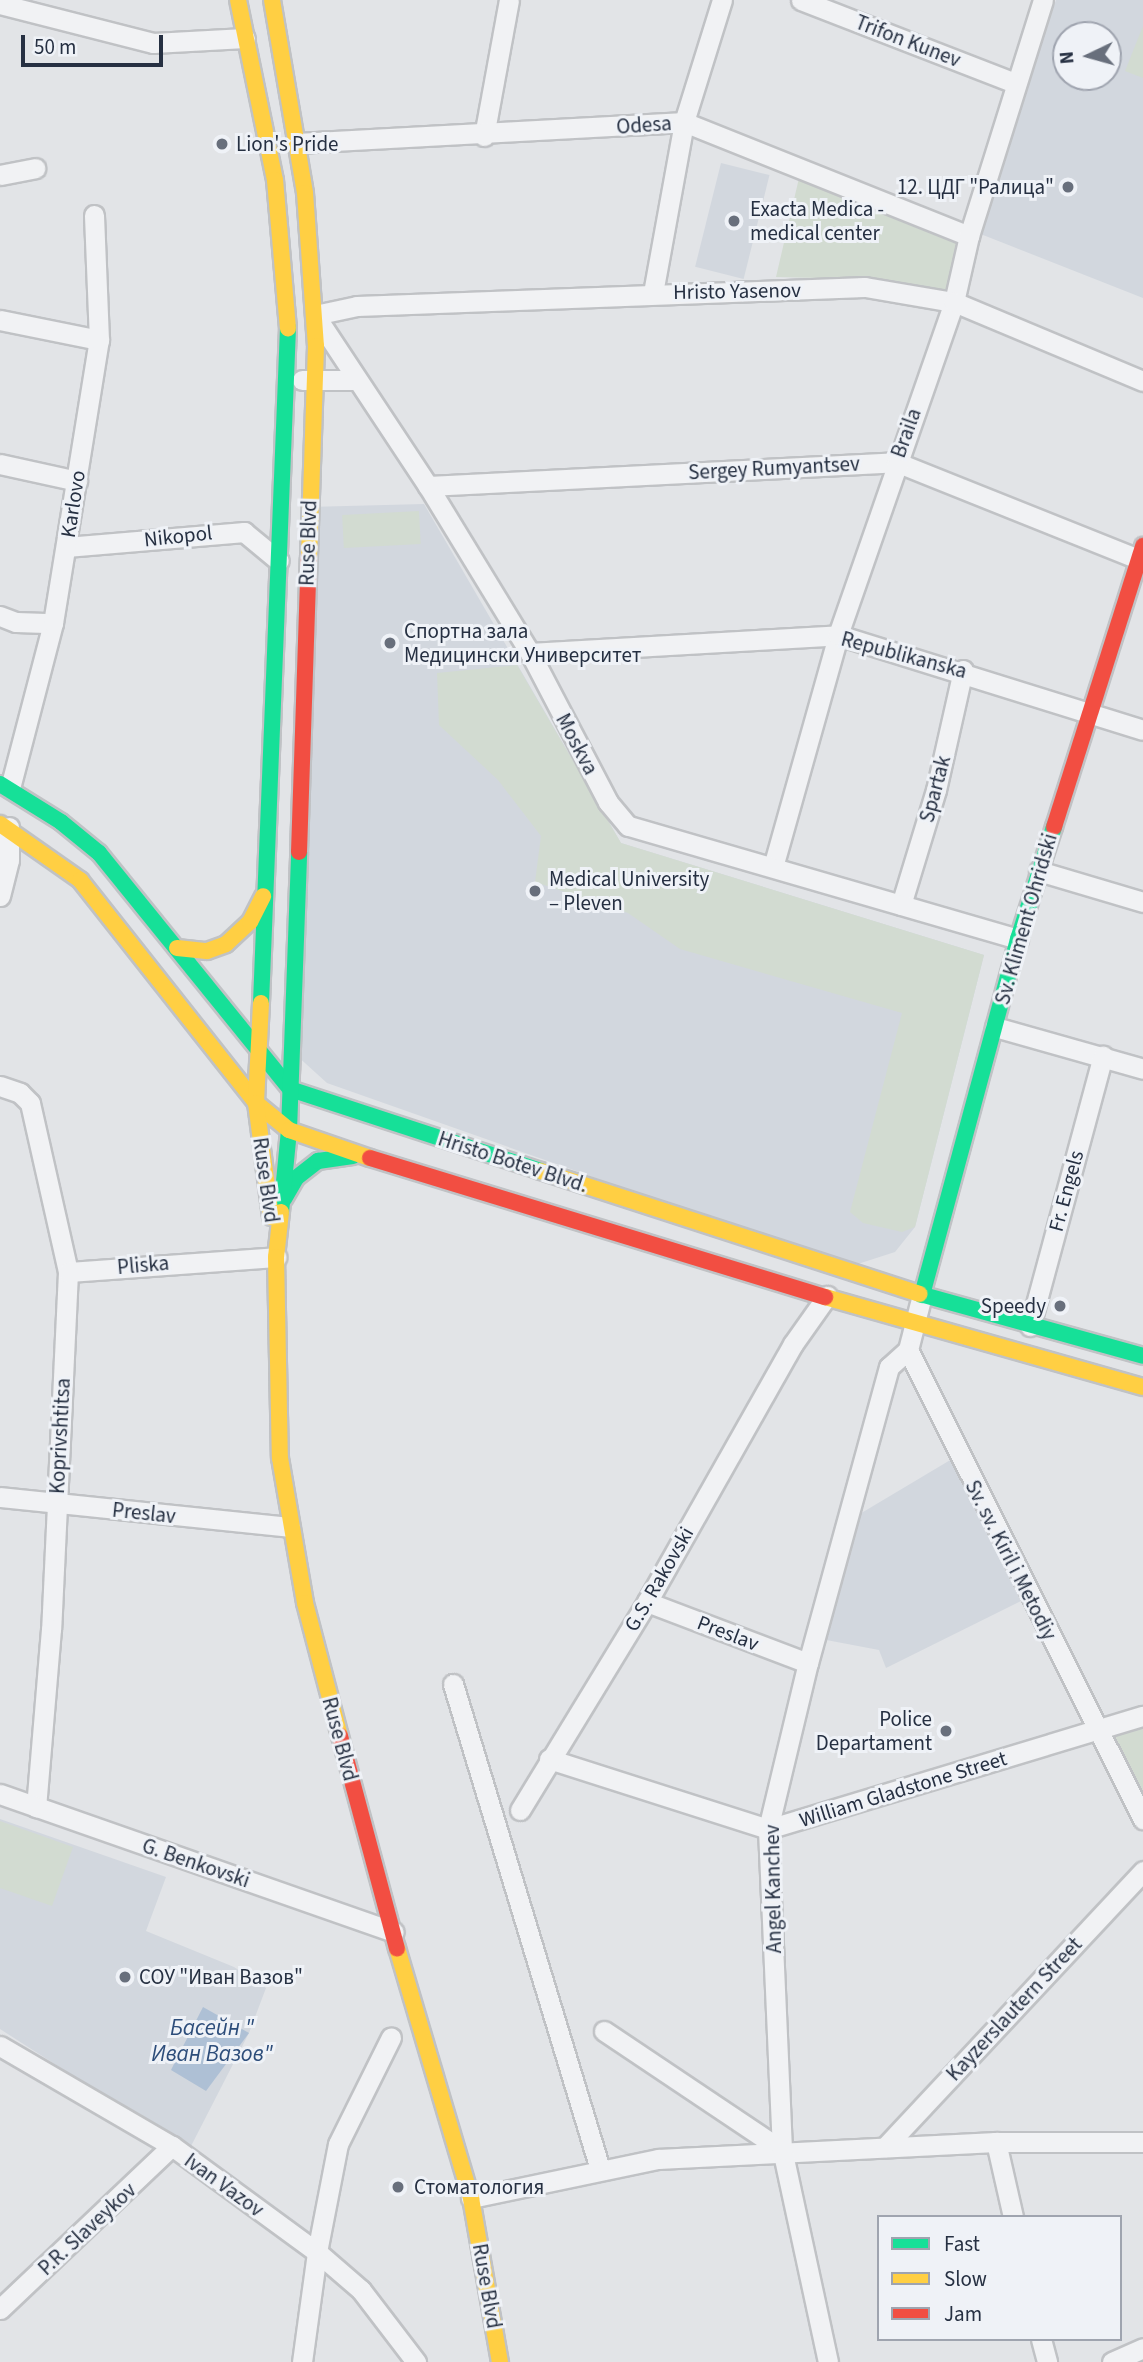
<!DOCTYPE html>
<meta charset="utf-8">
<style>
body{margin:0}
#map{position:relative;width:1143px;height:2362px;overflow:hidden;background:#e2e4e7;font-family:"Source Sans 3",sans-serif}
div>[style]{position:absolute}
.built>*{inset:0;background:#d2d7de;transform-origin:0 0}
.green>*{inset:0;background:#d2dbd1;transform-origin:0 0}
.water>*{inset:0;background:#aec0d5}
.roads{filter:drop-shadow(2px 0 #c0c2c5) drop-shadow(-2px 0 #c0c2c5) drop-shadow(0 2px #c0c2c5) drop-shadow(0 -2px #c0c2c5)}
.street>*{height:19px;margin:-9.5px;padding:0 9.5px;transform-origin:9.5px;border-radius:9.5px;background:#f1f2f4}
.fast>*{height:16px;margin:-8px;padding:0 8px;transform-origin:8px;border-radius:8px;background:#16e098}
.slow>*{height:16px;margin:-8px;padding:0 8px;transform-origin:8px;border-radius:8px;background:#ffcf43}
.jam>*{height:16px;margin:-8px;padding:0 8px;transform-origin:8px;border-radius:8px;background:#f24e42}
.dots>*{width:19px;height:19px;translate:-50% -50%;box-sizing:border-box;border:4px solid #eff2f7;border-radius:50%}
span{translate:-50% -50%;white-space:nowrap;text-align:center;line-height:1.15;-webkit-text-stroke:6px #eff2f7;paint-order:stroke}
.street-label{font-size:21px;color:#263042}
.poi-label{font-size:21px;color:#263042}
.left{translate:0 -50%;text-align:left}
.right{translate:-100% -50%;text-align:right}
.water-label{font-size:23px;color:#2d4d7a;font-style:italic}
.legend{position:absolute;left:877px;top:2215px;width:245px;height:126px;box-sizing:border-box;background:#eff2f7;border:2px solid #9fa4af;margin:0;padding:9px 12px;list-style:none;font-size:21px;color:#263042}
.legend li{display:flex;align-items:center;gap:14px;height:35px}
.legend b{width:35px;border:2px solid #9fa4af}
.north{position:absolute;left:1052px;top:21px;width:70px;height:70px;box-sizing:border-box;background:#eff2f7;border:2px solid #9fa4af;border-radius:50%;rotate:265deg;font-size:19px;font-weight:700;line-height:28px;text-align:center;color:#263042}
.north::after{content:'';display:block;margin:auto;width:24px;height:32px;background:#686f7c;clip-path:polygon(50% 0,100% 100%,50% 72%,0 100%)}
.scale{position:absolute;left:21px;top:35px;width:142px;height:32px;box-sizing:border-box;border:4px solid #263042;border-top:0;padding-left:9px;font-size:21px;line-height:24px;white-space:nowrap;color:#263042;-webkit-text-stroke:5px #eff2f7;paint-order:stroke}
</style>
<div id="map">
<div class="built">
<div style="clip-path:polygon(evenodd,1056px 0,1143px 0,1143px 298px,978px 233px,1056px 0,1066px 35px,1108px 35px,1108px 77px,1066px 77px,1066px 35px)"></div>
<div style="left:721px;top:163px;width:50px;height:107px;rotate:14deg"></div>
<div style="clip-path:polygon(424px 504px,621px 843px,984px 955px,915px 1227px,895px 1252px,836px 1271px,582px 1173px,327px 1083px,295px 1054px,308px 507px)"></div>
<div style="clip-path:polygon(952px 1459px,1025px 1599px,886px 1668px,879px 1650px,821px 1639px,848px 1521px)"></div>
<div style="clip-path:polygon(0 1819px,166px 1877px,146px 1931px,234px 1967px,266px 1988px,249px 2033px,189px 2150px,0 2029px)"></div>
</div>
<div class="green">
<div style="clip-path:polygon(1143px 26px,1143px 78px,1125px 71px)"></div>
<div style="clip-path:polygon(799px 178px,963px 240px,949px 293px,862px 279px,776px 277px)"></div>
<div style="left:419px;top:511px;width:33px;height:77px;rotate:87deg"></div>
<div style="clip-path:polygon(517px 665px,621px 843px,984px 955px,915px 1227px,902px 1232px,863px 1223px,850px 1212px,902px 1013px,680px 949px,628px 913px,535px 882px,541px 836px,498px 780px,439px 725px,437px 673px)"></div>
<div style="clip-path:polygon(1143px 1716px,1143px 1819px,1098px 1730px)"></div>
<div style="clip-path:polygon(0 1821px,73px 1847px,52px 1906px,0 1888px)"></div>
</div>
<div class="water">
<div style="clip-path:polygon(203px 2007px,249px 2033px,206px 2091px,171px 2070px)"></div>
</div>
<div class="roads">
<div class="street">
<div style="left:801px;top:0;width:230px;rotate:21.2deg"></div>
<div style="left:0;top:4px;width:158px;rotate:14.3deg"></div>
<div style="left:153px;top:43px;width:92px;rotate:-3.1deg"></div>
<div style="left:484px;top:136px;width:138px;rotate:-79.6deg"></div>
<div style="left:297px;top:143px;width:388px;rotate:-3.1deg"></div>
<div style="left:684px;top:122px;width:307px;rotate:21.8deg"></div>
<div style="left:0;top:175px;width:36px;rotate:-11deg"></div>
<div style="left:653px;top:293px;width:174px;rotate:-79.7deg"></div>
<div style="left:684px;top:122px;width:128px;rotate:-72.7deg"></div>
<div style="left:0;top:320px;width:101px;rotate:11.4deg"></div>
<div style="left:302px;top:380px;width:55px"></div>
<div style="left:0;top:464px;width:79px;rotate:12.4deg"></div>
<div style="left:428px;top:486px;width:469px;rotate:-2.9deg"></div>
<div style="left:896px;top:462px;width:266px;rotate:21.8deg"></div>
<div style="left:66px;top:547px;width:179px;rotate:-4.8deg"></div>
<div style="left:244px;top:532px;width:45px;rotate:39.6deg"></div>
<div style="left:0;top:616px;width:17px;rotate:21deg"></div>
<div style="left:16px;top:622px;width:37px;rotate:2deg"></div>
<div style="left:530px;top:653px;width:309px;rotate:-3.3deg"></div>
<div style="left:838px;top:635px;width:319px;rotate:17.3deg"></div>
<div style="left:10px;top:788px;width:171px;rotate:-75.4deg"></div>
<div style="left:53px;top:623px;width:287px;rotate:-80.8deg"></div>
<div style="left:99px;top:340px;width:125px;rotate:-92.3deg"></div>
<div style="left:773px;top:867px;width:241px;rotate:-74.3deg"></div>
<div style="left:838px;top:635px;width:353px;rotate:-70.8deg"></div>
<div style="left:954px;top:302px;width:68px;rotate:-77.2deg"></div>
<div style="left:969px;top:236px;width:247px;rotate:-72.6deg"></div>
<div style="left:1039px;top:871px;width:109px;rotate:16.6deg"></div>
<div style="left:0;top:896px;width:37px;rotate:-76deg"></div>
<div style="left:9px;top:860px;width:33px;rotate:-90deg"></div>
<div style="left:901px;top:905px;width:120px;rotate:-73.1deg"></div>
<div style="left:936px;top:790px;width:123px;rotate:-77.3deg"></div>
<div style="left:1018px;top:939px;width:406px;rotate:-163.8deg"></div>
<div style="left:628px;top:826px;width:31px;rotate:-130deg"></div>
<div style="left:608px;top:802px;width:168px;rotate:-117.6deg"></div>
<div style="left:530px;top:653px;width:196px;rotate:-121.4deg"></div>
<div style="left:428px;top:486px;width:205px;rotate:-123.5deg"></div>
<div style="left:315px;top:315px;width:43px;rotate:-12.1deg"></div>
<div style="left:357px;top:306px;width:508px;rotate:-2.14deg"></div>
<div style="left:865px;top:287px;width:90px;rotate:9.6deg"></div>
<div style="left:954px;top:302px;width:205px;rotate:22.7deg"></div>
<div style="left:995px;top:1027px;width:154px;rotate:15.8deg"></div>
<div style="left:0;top:1086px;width:21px;rotate:19deg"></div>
<div style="left:20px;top:1093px;width:14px;rotate:45deg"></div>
<div style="left:30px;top:1103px;width:173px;rotate:77.3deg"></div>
<div style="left:68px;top:1272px;width:357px;rotate:92.7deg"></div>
<div style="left:51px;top:1629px;width:179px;rotate:94.8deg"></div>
<div style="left:68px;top:1272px;width:209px;rotate:-4.1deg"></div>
<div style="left:922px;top:1295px;width:57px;rotate:104.3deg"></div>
<div style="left:908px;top:1350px;width:525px;rotate:63.39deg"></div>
<div style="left:1030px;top:1326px;width:280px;rotate:-74.9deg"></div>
<div style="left:0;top:1497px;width:291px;rotate:5.9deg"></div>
<div style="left:647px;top:1602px;width:172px;rotate:20.8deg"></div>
<div style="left:453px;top:1684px;width:507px;rotate:73.14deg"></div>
<div style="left:549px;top:1759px;width:230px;rotate:17.7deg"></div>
<div style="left:768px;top:1829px;width:392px;rotate:-16.8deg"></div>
<div style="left:0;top:1794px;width:417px;rotate:19.3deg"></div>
<div style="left:520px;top:1810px;width:244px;rotate:-58.6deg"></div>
<div style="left:647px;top:1602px;width:296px;rotate:-60.5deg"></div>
<div style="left:793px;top:1344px;width:59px;rotate:-54.7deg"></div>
<div style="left:604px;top:2031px;width:214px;rotate:33.8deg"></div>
<div style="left:0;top:2046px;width:199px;rotate:30.2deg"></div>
<div style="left:172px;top:2146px;width:180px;rotate:36.2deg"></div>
<div style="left:317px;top:2252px;width:58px;rotate:40.8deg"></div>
<div style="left:361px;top:2290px;width:91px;rotate:52.6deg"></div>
<div style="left:996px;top:2142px;width:77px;rotate:77.2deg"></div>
<div style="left:885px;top:2147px;width:378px;rotate:-46.9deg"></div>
<div style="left:471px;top:2198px;width:191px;rotate:-11.8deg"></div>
<div style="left:658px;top:2159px;width:338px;rotate:-2.9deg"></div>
<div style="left:996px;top:2142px;width:147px"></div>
<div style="left:0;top:2309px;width:237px;rotate:-43.5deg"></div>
<div style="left:1041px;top:2339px;width:24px;rotate:75deg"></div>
<div style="left:302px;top:2362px;width:111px;rotate:-82.2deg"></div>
<div style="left:317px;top:2252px;width:110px;rotate:-79deg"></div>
<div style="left:338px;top:2144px;width:119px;rotate:-63.6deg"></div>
<div style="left:828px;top:2362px;width:217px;rotate:-102.2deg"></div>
<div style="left:782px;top:2150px;width:321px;rotate:-92.5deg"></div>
<div style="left:768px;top:1829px;width:171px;rotate:-76.5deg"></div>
<div style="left:808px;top:1663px;width:307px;rotate:-74.7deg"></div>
<div style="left:889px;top:1367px;width:25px;rotate:-42deg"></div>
<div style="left:1112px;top:2362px;width:34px;rotate:-24deg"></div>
</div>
<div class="fast">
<div style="left:0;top:784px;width:72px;rotate:31.9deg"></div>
<div style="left:61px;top:822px;width:49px;rotate:39.2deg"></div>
<div style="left:99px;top:853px;width:304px;rotate:51deg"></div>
<div style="left:290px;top:1089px;width:264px;rotate:18.1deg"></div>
<div style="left:261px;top:1003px;width:676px;rotate:-87.71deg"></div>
<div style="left:284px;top:1199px;width:24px;rotate:-60deg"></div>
<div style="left:296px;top:1178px;width:28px;rotate:-38deg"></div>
<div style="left:318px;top:1161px;width:35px;rotate:-8deg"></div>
<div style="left:281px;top:1212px;width:82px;rotate:-84.4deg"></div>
<div style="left:289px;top:1130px;width:278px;rotate:-87.9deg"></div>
<div style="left:920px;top:1294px;width:231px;rotate:15.5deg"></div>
<div style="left:922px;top:1295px;width:369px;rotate:-74.9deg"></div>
<div style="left:1018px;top:939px;width:118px;rotate:-72.2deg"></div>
</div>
<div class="slow">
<div style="left:238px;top:0;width:184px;rotate:78.4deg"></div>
<div style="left:275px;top:180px;width:149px;rotate:85deg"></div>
<div style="left:272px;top:0;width:196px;rotate:80.3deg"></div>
<div style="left:305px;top:193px;width:153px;rotate:85.9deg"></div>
<div style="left:316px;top:346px;width:212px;rotate:91.9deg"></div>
<div style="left:0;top:824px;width:98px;rotate:35deg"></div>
<div style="left:80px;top:880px;width:284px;rotate:51.7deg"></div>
<div style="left:256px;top:1103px;width:43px;rotate:39.3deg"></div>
<div style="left:289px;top:1130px;width:86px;rotate:19.1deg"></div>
<div style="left:177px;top:948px;width:30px;rotate:6deg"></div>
<div style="left:207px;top:951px;width:20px;rotate:-20deg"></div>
<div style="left:226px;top:944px;width:33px;rotate:-43deg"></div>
<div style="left:250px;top:922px;width:29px;rotate:-63deg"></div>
<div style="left:261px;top:1003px;width:100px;rotate:92.9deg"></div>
<div style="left:256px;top:1103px;width:115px;rotate:82.5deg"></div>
<div style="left:541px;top:1171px;width:398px;rotate:18deg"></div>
<div style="left:281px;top:1212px;width:45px;rotate:96.3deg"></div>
<div style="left:276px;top:1257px;width:201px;rotate:88.9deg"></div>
<div style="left:280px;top:1458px;width:147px;rotate:80.2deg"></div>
<div style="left:305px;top:1603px;width:138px;rotate:75.3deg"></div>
<div style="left:825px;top:1297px;width:330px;rotate:15.8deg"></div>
<div style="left:397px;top:1948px;width:261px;rotate:73.5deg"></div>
<div style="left:471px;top:2198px;width:167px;rotate:80deg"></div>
</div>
<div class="jam">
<div style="left:1054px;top:827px;width:295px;rotate:-72.4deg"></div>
<div style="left:299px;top:852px;width:294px;rotate:-88.1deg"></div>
<div style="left:370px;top:1158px;width:476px;rotate:17deg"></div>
<div style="left:340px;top:1736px;width:220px;rotate:75deg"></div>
</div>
</div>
<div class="dots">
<div style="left:222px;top:144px;background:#686f7c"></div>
<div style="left:1068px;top:187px;background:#686f7c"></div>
<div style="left:734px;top:221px;background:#686f7c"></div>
<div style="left:390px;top:643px;background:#686f7c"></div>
<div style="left:535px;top:891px;background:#686f7c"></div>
<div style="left:1060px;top:1306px;background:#686f7c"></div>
<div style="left:946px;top:1731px;background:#686f7c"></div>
<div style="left:125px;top:1977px;background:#686f7c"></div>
<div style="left:398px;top:2187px;background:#686f7c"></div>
</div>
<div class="street-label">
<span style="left:908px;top:41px;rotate:21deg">Trifon Kunev</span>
<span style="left:644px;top:125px;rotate:-4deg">Odesa</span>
<span style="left:737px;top:291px;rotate:-1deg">Hristo Yasenov</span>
<span style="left:906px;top:433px;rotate:-70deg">Braila</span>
<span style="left:774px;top:468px;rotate:-3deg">Sergey Rumyantsev</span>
<span style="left:73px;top:504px;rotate:-81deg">Karlovo</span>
<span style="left:178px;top:536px;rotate:-6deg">Nikopol</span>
<span style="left:308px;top:543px;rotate:-88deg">Ruse Blvd</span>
<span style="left:904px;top:655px;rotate:15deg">Republikanska</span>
<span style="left:577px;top:744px;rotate:62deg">Moskva</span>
<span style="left:935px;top:789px;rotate:-75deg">Spartak</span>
<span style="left:1026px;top:919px;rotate:-74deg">Sv. Kliment Ohridski</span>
<span style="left:513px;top:1162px;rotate:18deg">Hristo Botev Blvd.</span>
<span style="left:266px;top:1180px;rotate:82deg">Ruse Blvd</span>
<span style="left:1066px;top:1191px;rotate:-75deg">Fr. Engels</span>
<span style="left:143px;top:1265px;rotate:-5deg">Pliska</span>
<span style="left:60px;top:1436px;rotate:-87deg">Koprivshtitsa</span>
<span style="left:144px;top:1513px;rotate:6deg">Preslav</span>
<span style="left:1011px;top:1560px;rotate:63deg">Sv. sv. Kiril i Metodiy</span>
<span style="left:659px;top:1579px;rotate:-60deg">G.S. Rakovski</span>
<span style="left:728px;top:1633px;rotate:21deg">Preslav</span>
<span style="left:340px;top:1739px;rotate:75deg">Ruse Blvd</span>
<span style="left:903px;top:1789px;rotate:-17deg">William Gladstone Street</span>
<span style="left:196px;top:1863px;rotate:19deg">G. Benkovski</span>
<span style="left:773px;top:1889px;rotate:-91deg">Angel Kanchev</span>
<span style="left:1014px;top:2009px;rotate:-47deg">Kayzerslautern Street</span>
<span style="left:224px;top:2185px;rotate:36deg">Ivan Vazov</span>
<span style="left:87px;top:2229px;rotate:-43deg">P.R. Slaveykov</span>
<span style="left:487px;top:2286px;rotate:80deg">Ruse Blvd</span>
</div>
<div class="poi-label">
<span class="left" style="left:236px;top:144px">Lion's Pride</span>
<span class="right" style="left:1054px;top:187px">12. ЦДГ "Ралица"</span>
<span class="left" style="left:750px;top:221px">Exacta Medica -<br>medical center</span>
<span class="left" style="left:404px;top:643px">Спортна зала<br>Медицински Университет</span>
<span class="left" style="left:549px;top:891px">Medical University<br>– Pleven</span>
<span class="right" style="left:1046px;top:1306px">Speedy</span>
<span class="right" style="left:932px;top:1731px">Police<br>Departament</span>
<span class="left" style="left:139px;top:1977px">СОУ "Иван Вазов"</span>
<span class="left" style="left:414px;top:2187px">Стоматология</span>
</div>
<div class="water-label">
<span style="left:212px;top:2041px">Басейн "<br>Иван Вазов"</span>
</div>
<ul class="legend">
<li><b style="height:9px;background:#16e098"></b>Fast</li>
<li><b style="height:9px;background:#ffcf43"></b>Slow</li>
<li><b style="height:9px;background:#f24e42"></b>Jam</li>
</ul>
<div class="north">N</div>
<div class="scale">50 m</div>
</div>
